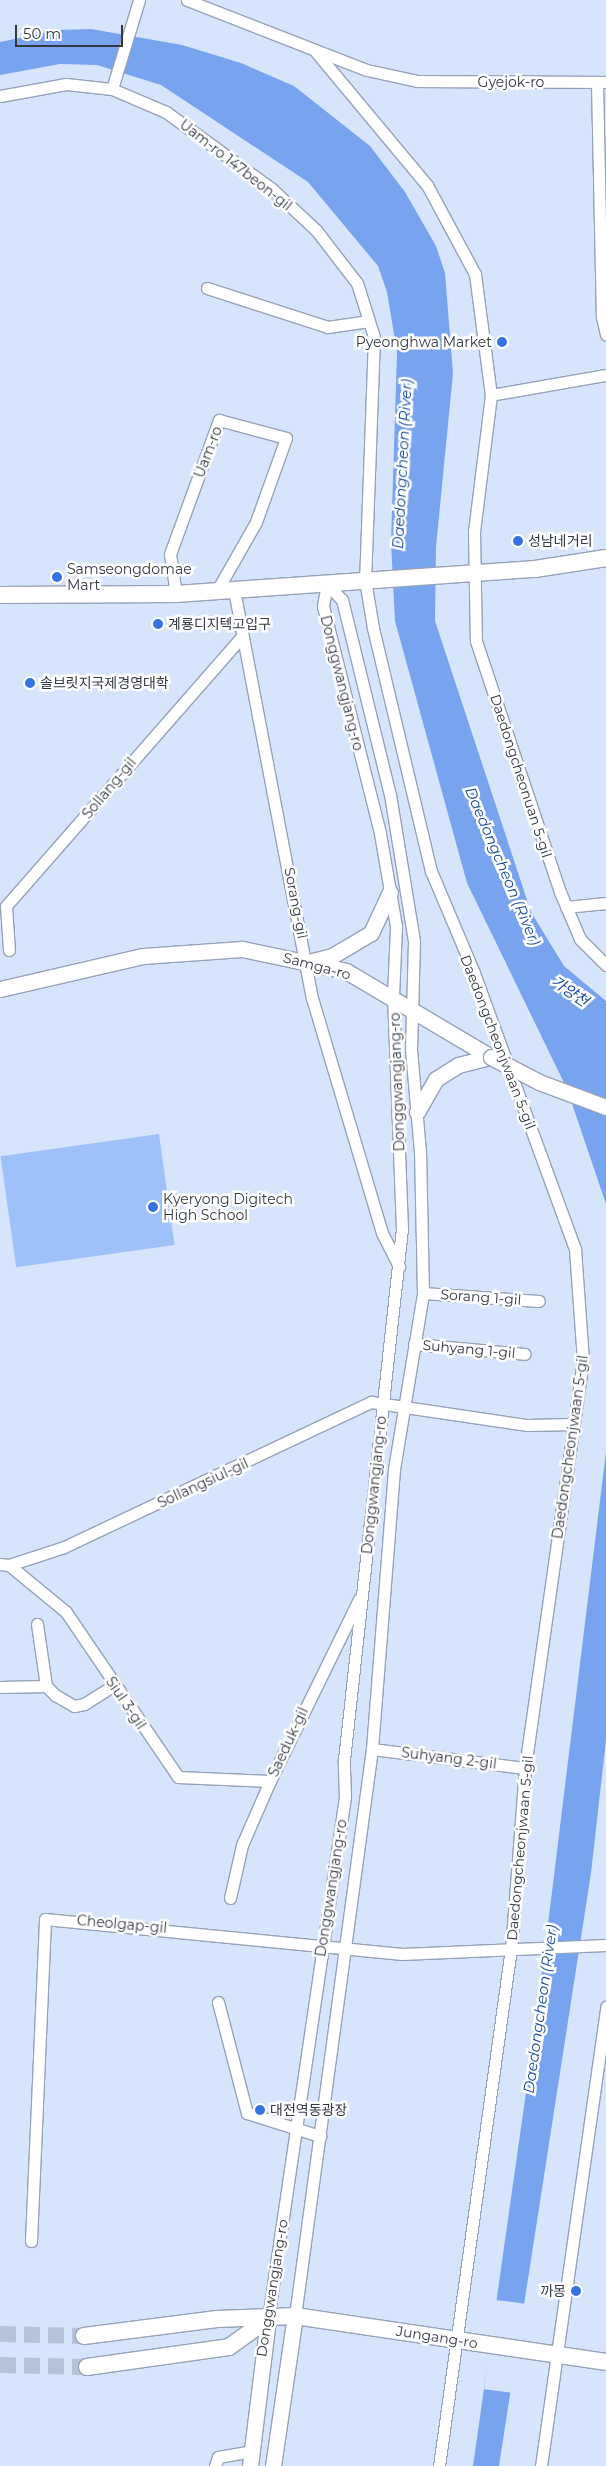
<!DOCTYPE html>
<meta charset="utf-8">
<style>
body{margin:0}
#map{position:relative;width:606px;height:2466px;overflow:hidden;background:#d7e5fc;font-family:Montserrat,"Noto Sans KR",sans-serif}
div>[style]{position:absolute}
.green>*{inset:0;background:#9fc1f9;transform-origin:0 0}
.water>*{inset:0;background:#78a3ee}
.pier>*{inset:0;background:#d7e5fc;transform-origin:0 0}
.secondary-tunnel>*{height:16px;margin-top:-8px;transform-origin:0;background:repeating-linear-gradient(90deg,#b6c2d7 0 16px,transparent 0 24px)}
.roads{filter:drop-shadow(1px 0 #96a2b8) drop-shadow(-1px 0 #96a2b8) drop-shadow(0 1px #96a2b8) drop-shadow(0 -1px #96a2b8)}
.minor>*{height:11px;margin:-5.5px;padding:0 5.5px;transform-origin:5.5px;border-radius:5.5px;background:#fff}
.tertiary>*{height:15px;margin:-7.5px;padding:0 7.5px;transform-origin:7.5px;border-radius:7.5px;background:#fff}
.secondary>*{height:16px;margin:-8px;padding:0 8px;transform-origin:8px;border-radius:8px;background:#fff}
.bridges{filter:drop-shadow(1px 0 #96a2b8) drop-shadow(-1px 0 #96a2b8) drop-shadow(0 1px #96a2b8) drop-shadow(0 -1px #96a2b8)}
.tertiary-bridge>*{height:15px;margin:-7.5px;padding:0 7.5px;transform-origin:7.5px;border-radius:7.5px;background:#fff}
.dots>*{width:14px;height:14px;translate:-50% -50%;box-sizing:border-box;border:2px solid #fff;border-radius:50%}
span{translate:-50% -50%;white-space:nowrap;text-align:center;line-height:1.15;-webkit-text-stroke:5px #fff;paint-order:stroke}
.street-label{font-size:14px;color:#333841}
.poi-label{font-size:14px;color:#333841}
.right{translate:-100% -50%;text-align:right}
.left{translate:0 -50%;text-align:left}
.water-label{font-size:15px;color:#18499f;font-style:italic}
.scale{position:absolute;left:15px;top:25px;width:108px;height:22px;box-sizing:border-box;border:2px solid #333841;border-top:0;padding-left:6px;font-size:15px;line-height:18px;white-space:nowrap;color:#333841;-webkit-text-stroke:4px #fff;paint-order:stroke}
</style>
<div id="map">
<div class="green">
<div style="left:159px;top:1134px;width:112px;height:160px;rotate:82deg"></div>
</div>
<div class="water">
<div style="clip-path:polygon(91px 29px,182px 45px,241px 63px,294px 86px,370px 146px,405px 192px,436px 246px,445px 273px,453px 373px,436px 547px,435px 621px,531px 912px,564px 966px,606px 1001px,606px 1204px,567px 1089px,467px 883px,395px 621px,391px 542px,397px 352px,387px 292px,378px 266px,308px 182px,161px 85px,97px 65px,60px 64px,0 75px,0 42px,57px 30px)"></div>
<div style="clip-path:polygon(606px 1452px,606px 1740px,591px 1873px,499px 2466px,473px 2466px,536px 2022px)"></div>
</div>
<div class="pier">
<div style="left:495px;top:2300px;width:34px;height:90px;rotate:7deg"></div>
</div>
<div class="secondary-tunnel">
<div style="left:0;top:2334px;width:84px;rotate:1.4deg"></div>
<div style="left:0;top:2365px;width:87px;rotate:1.3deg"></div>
</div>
<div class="roads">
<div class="minor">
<div style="left:187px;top:0;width:193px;rotate:21.3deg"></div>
<div style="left:367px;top:70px;width:51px;rotate:12.4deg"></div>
<div style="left:417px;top:81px;width:189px;rotate:0.3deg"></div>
<div style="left:316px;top:52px;width:173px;rotate:50.2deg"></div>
<div style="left:427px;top:185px;width:101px;rotate:61.7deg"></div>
<div style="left:475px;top:274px;width:122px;rotate:82.5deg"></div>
<div style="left:491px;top:395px;width:137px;rotate:97.1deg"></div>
<div style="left:474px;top:531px;width:110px;rotate:89deg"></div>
<div style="left:476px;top:641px;width:265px;rotate:71.5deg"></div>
<div style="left:560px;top:892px;width:51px;rotate:66.9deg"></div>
<div style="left:580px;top:939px;width:37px;rotate:45deg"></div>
<div style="left:597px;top:82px;width:235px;rotate:88.8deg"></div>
<div style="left:602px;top:317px;width:18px;rotate:77deg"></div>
<div style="left:112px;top:89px;width:93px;rotate:-73.1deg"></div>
<div style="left:0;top:96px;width:67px;rotate:-10.3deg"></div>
<div style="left:66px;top:84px;width:46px;rotate:6.2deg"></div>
<div style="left:112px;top:89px;width:59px;rotate:23.1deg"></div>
<div style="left:166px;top:112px;width:131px;rotate:36deg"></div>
<div style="left:272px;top:189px;width:60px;rotate:43deg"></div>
<div style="left:316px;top:230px;width:67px;rotate:52.3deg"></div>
<div style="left:357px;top:283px;width:57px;rotate:72.5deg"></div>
<div style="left:374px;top:337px;width:243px;rotate:92.1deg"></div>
<div style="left:365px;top:580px;width:49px;rotate:80.5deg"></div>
<div style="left:373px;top:628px;width:250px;rotate:76.6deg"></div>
<div style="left:431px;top:871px;width:111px;rotate:67.1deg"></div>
<div style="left:474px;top:973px;width:294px;rotate:69.9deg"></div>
<div style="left:575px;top:1249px;width:111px;rotate:85.9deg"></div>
<div style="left:583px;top:1360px;width:412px;rotate:98.1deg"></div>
<div style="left:525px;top:1768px;width:181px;rotate:94.4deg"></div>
<div style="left:511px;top:1948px;width:523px;rotate:97.91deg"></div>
<div style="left:207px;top:288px;width:127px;rotate:17.9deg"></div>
<div style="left:328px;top:327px;width:41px;rotate:-8.3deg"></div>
<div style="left:491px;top:395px;width:117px;rotate:-9.9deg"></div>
<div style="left:234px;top:590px;width:415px;rotate:79.2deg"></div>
<div style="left:312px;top:998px;width:245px;rotate:73.4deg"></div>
<div style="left:382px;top:1233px;width:38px;rotate:63deg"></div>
<div style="left:176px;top:594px;width:40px;rotate:-98.5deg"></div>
<div style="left:170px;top:554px;width:143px;rotate:-69.9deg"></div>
<div style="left:219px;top:420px;width:69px;rotate:15deg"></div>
<div style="left:286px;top:438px;width:89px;rotate:109.7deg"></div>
<div style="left:256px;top:522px;width:81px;rotate:119.7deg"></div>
<div style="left:566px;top:907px;width:40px;rotate:-5.7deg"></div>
<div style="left:9px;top:950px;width:44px;rotate:-93.9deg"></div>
<div style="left:6px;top:906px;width:356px;rotate:-48.8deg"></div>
<div style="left:423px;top:1293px;width:116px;rotate:3.9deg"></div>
<div style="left:414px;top:1344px;width:111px;rotate:5.1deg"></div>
<div style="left:0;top:1564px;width:9px;rotate:6deg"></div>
<div style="left:9px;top:1565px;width:58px;rotate:-18.1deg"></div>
<div style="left:64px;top:1547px;width:340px;rotate:-25.3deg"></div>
<div style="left:371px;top:1402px;width:158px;rotate:8.4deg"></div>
<div style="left:527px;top:1425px;width:47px;rotate:-1.2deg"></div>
<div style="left:9px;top:1565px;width:74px;rotate:39.5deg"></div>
<div style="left:66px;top:1612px;width:199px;rotate:55.8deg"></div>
<div style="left:178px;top:1777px;width:92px;rotate:2.5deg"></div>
<div style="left:37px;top:1624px;width:63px;rotate:81.7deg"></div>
<div style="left:46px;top:1686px;width:13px;rotate:45deg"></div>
<div style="left:55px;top:1695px;width:22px;rotate:30deg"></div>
<div style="left:74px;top:1706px;width:10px;rotate:-11deg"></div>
<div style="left:84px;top:1704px;width:36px;rotate:-32deg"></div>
<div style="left:0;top:1687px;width:46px;rotate:-1.2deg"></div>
<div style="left:372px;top:1749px;width:154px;rotate:7.1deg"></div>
<div style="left:230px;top:1898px;width:54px;rotate:-77.2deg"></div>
<div style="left:242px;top:1845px;width:70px;rotate:-66.4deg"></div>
<div style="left:270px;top:1781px;width:203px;rotate:-63.9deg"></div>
<div style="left:218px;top:2002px;width:115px;rotate:75.4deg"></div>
<div style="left:247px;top:2113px;width:77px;rotate:17.5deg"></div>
<div style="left:31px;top:2241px;width:322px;rotate:-87.5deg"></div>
<div style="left:45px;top:1919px;width:359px;rotate:5.6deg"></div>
<div style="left:402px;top:1954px;width:204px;rotate:-2.5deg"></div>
<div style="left:295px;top:2316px;width:572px;rotate:-82.27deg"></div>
<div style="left:372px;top:1749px;width:281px;rotate:-85.5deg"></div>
<div style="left:394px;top:1469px;width:178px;rotate:-80.6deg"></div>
<div style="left:423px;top:1293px;width:141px;rotate:-91.2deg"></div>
<div style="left:420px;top:1152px;width:103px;rotate:-95deg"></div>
<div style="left:411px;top:1049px;width:108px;rotate:-88.4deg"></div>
<div style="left:414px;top:941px;width:148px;rotate:-99.3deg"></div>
<div style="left:390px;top:795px;width:201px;rotate:-103.8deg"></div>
<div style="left:342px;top:600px;width:22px;rotate:-133deg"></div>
<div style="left:268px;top:2319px;width:528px;rotate:-81.61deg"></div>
<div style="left:345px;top:1797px;width:37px;rotate:-92deg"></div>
<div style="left:344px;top:1760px;width:534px;rotate:-83.77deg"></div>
<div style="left:402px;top:1229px;width:233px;rotate:-92.2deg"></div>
<div style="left:393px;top:996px;width:70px;rotate:-87.5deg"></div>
<div style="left:396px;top:926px;width:94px;rotate:-99.8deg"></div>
<div style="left:380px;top:833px;width:234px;rotate:-104.1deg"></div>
<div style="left:323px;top:606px;width:22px;rotate:-80deg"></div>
<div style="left:215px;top:2466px;width:9px;rotate:-72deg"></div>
<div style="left:218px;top:2457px;width:34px;rotate:-10deg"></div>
<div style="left:541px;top:2466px;width:464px;rotate:-81.9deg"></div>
</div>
<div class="tertiary">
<div style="left:312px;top:961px;width:21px;rotate:-14deg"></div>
<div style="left:332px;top:956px;width:45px;rotate:-30.5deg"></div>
<div style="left:371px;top:933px;width:45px;rotate:-65.1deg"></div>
<div style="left:0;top:989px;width:147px;rotate:-13deg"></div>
<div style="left:143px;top:956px;width:99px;rotate:-4deg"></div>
<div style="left:242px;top:949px;width:106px;rotate:11.9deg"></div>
<div style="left:346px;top:971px;width:169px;rotate:30.7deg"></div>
<div style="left:417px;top:1112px;width:38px;rotate:-60deg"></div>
<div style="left:436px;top:1079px;width:26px;rotate:-32deg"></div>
<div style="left:458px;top:1065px;width:34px;rotate:-14deg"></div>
<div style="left:250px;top:2466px;width:148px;rotate:-83deg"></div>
<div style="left:273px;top:2466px;width:152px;rotate:-81.7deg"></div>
</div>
<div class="secondary">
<div style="left:0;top:595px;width:176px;rotate:-0.3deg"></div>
<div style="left:176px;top:594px;width:360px;rotate:-4deg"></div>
<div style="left:535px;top:569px;width:72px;rotate:-8.8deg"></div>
<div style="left:84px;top:2336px;width:134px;rotate:-7.3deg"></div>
<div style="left:217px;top:2319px;width:78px;rotate:-2.2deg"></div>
<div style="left:295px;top:2316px;width:314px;rotate:8.4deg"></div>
<div style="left:87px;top:2367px;width:143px;rotate:-8deg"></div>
<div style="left:229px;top:2347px;width:48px;rotate:-35.7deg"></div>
</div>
</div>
<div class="bridges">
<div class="tertiary-bridge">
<div style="left:491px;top:1057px;width:54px;rotate:27.5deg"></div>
<div style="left:539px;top:1082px;width:72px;rotate:20.5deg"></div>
</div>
</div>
<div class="dots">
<div style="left:502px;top:342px;background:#3473e1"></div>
<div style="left:518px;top:541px;background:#3473e1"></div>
<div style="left:57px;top:577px;background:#3473e1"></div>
<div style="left:158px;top:624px;background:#3473e1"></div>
<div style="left:30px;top:683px;background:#3473e1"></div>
<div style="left:153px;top:1207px;background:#3473e1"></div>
<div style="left:260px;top:2110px;background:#3473e1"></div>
<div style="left:576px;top:2291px;background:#3473e1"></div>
</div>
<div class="street-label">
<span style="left:511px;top:82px">Gyejok-ro</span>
<span style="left:236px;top:165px;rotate:38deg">Uam-ro 147beon-gil</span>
<span style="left:208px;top:452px;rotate:-69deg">Uam-ro</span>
<span style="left:342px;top:683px;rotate:76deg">Donggwangjang-ro</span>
<span style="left:521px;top:776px;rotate:72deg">Daedongcheonuan 5-gil</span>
<span style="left:109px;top:788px;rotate:-50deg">Sollang-gil</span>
<span style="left:296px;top:903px;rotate:79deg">Sorang-gil</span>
<span style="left:317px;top:966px;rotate:15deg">Samga-ro</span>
<span style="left:498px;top:1042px;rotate:69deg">Daedongcheonjwaan 5-gil</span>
<span style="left:397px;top:1082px;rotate:-92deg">Donggwangjang-ro</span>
<span style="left:481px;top:1297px;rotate:4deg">Sorang 1-gil</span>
<span style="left:469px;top:1349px;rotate:5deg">Suhyang 1-gil</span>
<span style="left:570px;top:1447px;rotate:-82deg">Daedongcheonjwaan 5-gil</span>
<span style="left:203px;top:1483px;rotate:-25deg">Sollangsiul-gil</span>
<span style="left:374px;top:1485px;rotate:-84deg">Donggwangjang-ro</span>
<span style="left:126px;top:1703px;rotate:56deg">Siul 3-gil</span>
<span style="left:288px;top:1742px;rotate:-65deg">Saeduk-gil</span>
<span style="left:449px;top:1758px;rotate:7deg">Suhyang 2-gil</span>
<span style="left:520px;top:1848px;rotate:-85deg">Daedongcheonjwaan 5-gil</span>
<span style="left:331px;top:1888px;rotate:-81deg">Donggwangjang-ro</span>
<span style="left:122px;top:1924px;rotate:5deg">Cheolgap-gil</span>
<span style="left:272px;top:2288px;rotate:-81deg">Donggwangjang-ro</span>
<span style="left:437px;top:2337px;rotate:9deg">Jungang-ro</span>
</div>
<div class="poi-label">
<span class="right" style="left:492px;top:342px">Pyeonghwa Market</span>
<span class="left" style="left:528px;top:541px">성남네거리</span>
<span class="left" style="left:67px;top:577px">Samseongdomae<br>Mart</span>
<span class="left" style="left:168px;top:624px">계룡디지텍고입구</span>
<span class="left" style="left:40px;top:683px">솔브릿지국제경영대학</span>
<span class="left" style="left:163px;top:1207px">Kyeryong Digitech<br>High School</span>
<span class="left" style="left:270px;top:2110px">대전역동광장</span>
<span class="right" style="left:566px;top:2291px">까몽</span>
</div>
<div class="water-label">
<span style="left:402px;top:464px;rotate:-87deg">Daedongcheon (River)</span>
<span style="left:503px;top:866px;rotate:67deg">Daedongcheon (River)</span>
<span style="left:570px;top:991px;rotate:35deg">가양천</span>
<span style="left:540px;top:2009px;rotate:-82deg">Daedongcheon (River)</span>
</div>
<div class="scale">50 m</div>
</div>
